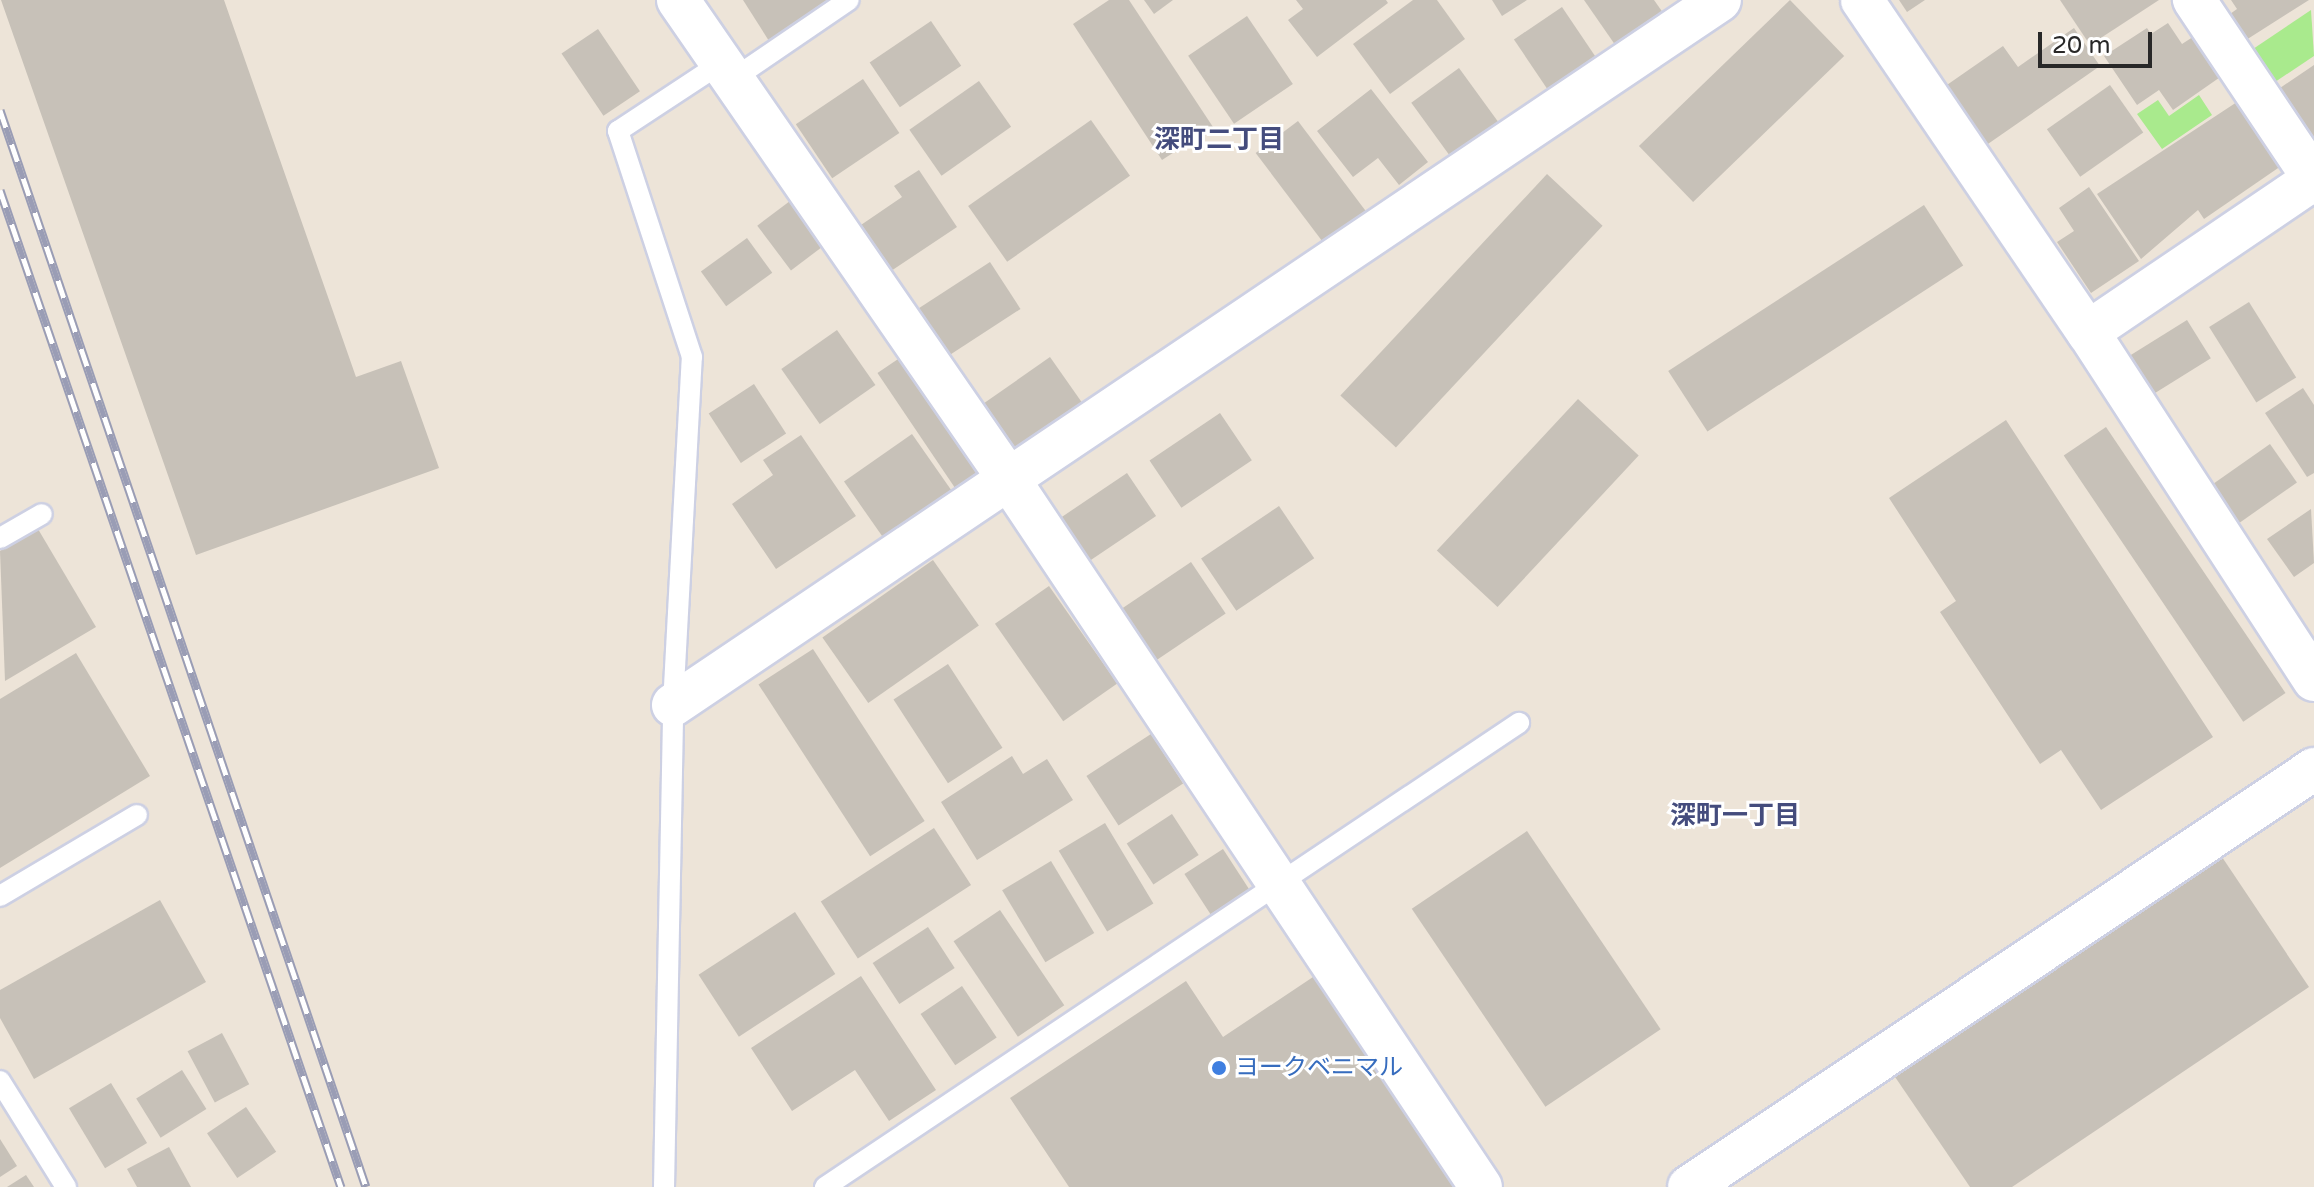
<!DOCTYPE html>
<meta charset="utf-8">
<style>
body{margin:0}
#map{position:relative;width:2314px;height:1187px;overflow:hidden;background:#ede4d8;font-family:"Varela Round","Noto Sans JP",sans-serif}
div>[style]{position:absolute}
.green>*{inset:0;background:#a9ea8d}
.building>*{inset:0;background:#c7c1b8;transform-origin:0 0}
.roads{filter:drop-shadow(2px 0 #cdd0e3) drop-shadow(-2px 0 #cdd0e3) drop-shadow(0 2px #cdd0e3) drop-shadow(0 -2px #cdd0e3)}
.lane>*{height:20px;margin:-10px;padding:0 10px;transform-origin:10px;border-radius:10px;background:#fff}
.street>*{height:42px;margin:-21px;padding:0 21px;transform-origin:21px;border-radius:21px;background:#fff}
.rail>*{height:9px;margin-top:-4.5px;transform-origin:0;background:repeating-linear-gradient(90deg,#fff 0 18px,#9a9db5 0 36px);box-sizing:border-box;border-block:2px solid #9a9db5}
.dots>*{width:22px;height:22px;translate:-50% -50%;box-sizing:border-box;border:4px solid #fff;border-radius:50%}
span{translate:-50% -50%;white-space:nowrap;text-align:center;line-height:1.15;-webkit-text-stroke:6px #fff;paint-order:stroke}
.shop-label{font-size:24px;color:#366cbe}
.left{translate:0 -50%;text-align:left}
.neighbourhood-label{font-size:26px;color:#444c7d;font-weight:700}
.scale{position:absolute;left:2038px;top:32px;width:114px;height:36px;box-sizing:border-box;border:4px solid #282828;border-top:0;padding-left:10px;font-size:24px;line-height:28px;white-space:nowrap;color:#282828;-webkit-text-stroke:6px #fff;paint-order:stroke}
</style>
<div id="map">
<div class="green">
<div style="clip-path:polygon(2311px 10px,2314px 56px,2275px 82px,2253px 49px)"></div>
<div style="clip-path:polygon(2199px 95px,2212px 115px,2162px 149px,2137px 114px,2158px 100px,2169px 116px)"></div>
</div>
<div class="building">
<div style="clip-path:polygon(1px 0,224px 0,356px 377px,401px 361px,439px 468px,196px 555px)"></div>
<div style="clip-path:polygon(743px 0,832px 0,769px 41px)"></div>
<div style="clip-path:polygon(1109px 0,1129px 0,1213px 127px,1162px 160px,1073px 24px)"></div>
<div style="clip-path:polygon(1144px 0,1173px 0,1154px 14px)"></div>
<div style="clip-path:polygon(1296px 0,1386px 0,1388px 3px,1317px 57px,1288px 20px,1303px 9px)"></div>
<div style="clip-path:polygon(1413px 0,1437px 0,1465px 39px,1390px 94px,1353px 44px)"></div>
<div style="clip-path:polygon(1492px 0,1527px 0,1502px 16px)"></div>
<div style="clip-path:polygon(1584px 0,1654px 0,1666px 17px,1618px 49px)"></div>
<div style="left:1790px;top:0;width:78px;height:210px;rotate:46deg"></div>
<div style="clip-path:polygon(1899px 0,1925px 0,1907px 12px)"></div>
<div style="clip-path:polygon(2060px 0,2159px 0,2090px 45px)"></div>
<div style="clip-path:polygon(2231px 0,2309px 0,2246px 40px,2230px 14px,2237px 9px)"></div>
<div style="left:1562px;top:7px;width:63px;height:58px;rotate:56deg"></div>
<div style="left:1247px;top:16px;width:82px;height:71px;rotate:56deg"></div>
<div style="left:931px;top:21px;width:54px;height:74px;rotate:56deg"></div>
<div style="clip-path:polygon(2168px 23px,2182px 44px,2199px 33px,2226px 73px,2173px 110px,2159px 90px,2137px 105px,2104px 56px,2147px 28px,2151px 34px)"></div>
<div style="clip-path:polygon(2074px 28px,2100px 66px,1985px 146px,1944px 87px,2003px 46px,2018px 67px)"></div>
<div style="left:598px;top:29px;width:75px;height:44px;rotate:56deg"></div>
<div style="clip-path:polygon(2314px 65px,2314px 145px,2280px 88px)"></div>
<div style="left:1459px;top:68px;width:69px;height:59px;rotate:54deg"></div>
<div style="left:863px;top:79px;width:65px;height:81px;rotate:56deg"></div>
<div style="left:979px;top:81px;width:56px;height:85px;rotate:55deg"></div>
<div style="left:2110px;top:85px;width:58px;height:77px;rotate:55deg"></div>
<div style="clip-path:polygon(1371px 89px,1428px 162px,1399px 185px,1378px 158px,1353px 177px,1317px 131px)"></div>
<div style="clip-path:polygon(2237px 102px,2281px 166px,2204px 219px,2198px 210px,2141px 259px,2097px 194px)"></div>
<div style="left:1091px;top:120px;width:68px;height:150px;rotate:55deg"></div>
<div style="left:1298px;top:121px;width:116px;height:53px;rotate:53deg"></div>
<div style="clip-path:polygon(919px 170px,957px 227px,888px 273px,858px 227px,902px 197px,894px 186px)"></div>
<div style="left:1547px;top:174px;width:76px;height:303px;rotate:43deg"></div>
<div style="clip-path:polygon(2089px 187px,2139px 261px,2091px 293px,2057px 242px,2074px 231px,2059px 208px)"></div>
<div style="left:790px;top:201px;width:56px;height:41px;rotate:53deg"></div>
<div style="left:1924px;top:205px;width:72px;height:305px;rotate:57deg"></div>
<div style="left:747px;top:238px;width:43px;height:57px;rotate:54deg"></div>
<div style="left:990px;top:262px;width:56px;height:89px;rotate:57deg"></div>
<div style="left:2249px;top:302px;width:89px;height:47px;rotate:58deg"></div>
<div style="left:2187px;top:320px;width:45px;height:79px;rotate:58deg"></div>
<div style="left:837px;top:330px;width:67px;height:68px;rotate:55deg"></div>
<div style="left:904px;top:355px;width:143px;height:32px;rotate:56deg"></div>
<div style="left:1050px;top:357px;width:56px;height:82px;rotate:55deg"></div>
<div style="left:754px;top:384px;width:59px;height:54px;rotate:57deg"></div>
<div style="clip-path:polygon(2303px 388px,2314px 405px,2314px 473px,2307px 477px,2265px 413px)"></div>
<div style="left:1578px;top:399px;width:83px;height:207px;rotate:43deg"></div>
<div style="left:1220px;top:413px;width:57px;height:85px;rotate:56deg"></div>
<div style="clip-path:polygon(2006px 420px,2213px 737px,2101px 810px,2061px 750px,2040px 764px,1940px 612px,1956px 601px,1889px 498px)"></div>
<div style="left:2106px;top:427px;width:321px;height:51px;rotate:56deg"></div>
<div style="left:912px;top:434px;width:78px;height:83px;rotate:55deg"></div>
<div style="clip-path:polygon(801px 435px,856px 516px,776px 569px,732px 504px,773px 475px,763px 460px)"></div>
<div style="left:2270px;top:444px;width:47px;height:80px;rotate:55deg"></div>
<div style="left:1127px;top:473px;width:52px;height:84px;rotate:56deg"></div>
<div style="left:1279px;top:506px;width:63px;height:94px;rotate:56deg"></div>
<div style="clip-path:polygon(2311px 509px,2314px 563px,2294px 577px,2267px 539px)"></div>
<div style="clip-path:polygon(38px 529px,96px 627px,5px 681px,0 551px)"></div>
<div style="left:933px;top:560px;width:80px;height:135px;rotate:55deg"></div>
<div style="left:1191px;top:562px;width:62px;height:85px;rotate:56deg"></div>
<div style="left:1049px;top:586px;width:119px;height:66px;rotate:55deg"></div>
<div style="left:813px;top:649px;width:205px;height:65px;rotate:57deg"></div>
<div style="clip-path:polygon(76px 653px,150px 776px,0 868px,0 699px)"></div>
<div style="left:948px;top:664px;width:100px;height:65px;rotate:57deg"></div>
<div style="left:1151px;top:734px;width:59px;height:77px;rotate:57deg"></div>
<div style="clip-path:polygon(1012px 756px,1023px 774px,1047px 759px,1073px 800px,977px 860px,941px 802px)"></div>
<div style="left:1172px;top:814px;width:49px;height:54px;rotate:57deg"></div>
<div style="left:1105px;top:823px;width:94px;height:54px;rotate:59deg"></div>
<div style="left:934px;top:828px;width:68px;height:135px;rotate:57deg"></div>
<div style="left:1527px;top:831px;width:239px;height:139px;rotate:56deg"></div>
<div style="left:1223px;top:849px;width:48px;height:46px;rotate:57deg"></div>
<div style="clip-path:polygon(2218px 851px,2309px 987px,2012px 1187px,1970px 1187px,1891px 1071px)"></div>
<div style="left:1051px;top:861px;width:84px;height:57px;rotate:59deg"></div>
<div style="clip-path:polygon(160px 900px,206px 982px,34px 1079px,0 1018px,0 990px)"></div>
<div style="left:1000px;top:910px;width:115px;height:56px;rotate:56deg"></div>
<div style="left:795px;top:912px;width:74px;height:115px;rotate:57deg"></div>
<div style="left:928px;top:927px;width:49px;height:66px;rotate:57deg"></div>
<div style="clip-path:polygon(1319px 973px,1462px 1187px,1069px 1187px,1010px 1098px,1186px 981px,1223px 1037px)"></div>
<div style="clip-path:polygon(861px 976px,936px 1090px,889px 1121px,855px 1070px,792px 1111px,751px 1048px)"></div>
<div style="left:962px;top:986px;width:62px;height:50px;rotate:56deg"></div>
<div style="left:222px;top:1033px;width:58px;height:39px;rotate:62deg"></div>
<div style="left:182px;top:1070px;width:46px;height:54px;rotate:58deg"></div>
<div style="left:111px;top:1083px;width:70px;height:49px;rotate:59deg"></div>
<div style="left:246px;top:1107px;width:54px;height:47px;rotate:56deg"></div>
<div style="clip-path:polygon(0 1139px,17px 1166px,0 1177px)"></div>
<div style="clip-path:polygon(169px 1147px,191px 1187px,137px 1187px,127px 1169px)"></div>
<div style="clip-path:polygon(26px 1175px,34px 1187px,7px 1187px)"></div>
</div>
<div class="roads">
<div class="lane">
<div style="left:733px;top:79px;width:140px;rotate:-34.3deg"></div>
<div style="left:0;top:538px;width:48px;rotate:-29.7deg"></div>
<div style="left:0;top:896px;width:159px;rotate:-30.6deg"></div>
<div style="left:0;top:1081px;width:125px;rotate:58.1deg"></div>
<div style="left:664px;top:1187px;width:482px;rotate:-88.9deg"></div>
<div style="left:673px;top:705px;width:349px;rotate:-86.9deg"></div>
<div style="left:692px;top:357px;width:238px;rotate:-108.1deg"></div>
<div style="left:618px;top:131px;width:123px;rotate:-33.4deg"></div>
<div style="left:825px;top:1187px;width:835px;rotate:-33.77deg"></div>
</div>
<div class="street">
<div style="left:678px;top:0;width:581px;rotate:55.38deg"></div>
<div style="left:1008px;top:478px;width:852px;rotate:56.29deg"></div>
<div style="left:1862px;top:0;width:402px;rotate:55.8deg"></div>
<div style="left:2088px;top:332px;width:415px;rotate:57deg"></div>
<div style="left:2088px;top:332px;width:273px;rotate:-34.1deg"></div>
<div style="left:2314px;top:179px;width:216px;rotate:-123.8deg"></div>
<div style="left:673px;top:705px;width:1262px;rotate:-33.95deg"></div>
<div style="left:1689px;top:1187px;width:752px;rotate:-33.77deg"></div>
</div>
</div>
<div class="rail">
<div style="left:0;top:110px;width:1137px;rotate:71.23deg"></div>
<div style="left:0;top:190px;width:1054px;rotate:71.12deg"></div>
</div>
<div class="dots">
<div style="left:1219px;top:1068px;background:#3f7fe0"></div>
</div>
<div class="shop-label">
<span class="left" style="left:1235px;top:1068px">ヨークベニマル</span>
</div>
<div class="neighbourhood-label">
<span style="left:1219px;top:140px">深町二丁目</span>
<span style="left:1735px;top:816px">深町一丁目</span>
</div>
<div class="scale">20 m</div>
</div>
